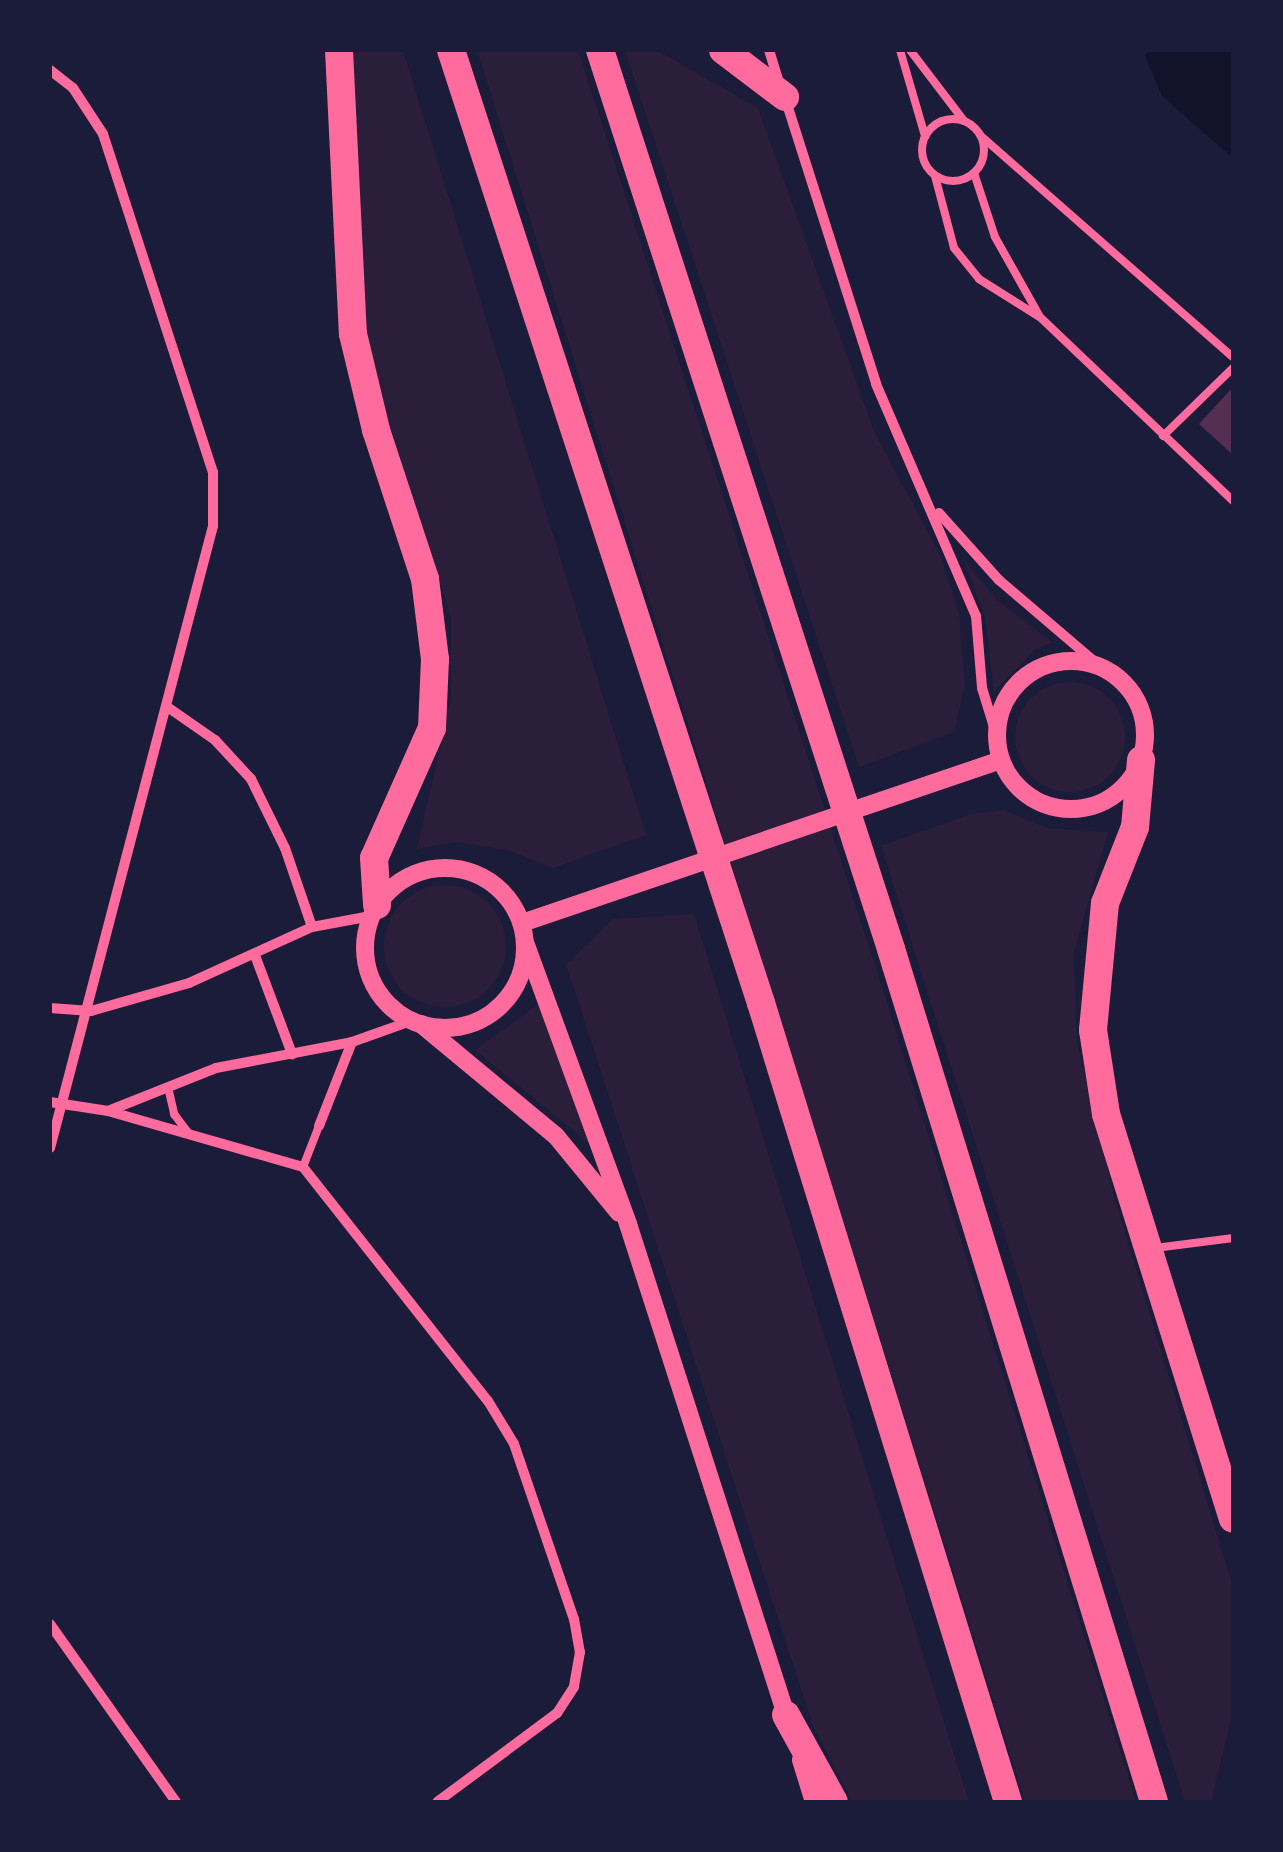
<!DOCTYPE html>
<style>
body{margin:0}
#map{position:relative;width:1283px;height:1852px;overflow:hidden;background:#1b1b3a;font-family:Cabin,sans-serif}
div>[style]{position:absolute}
.green>*{inset:0;background:#2a1e3b}
.round{border-radius:50%}
.water>*{inset:0;background:#12122b}
.building>*{inset:0;background:#542f53}
.service>*{height:8px;margin:-4px;padding:0 4px;transform-origin:4px;border-radius:4px;background:#ff6b9d}
.service>.ring{margin:-4px;padding:0;box-sizing:content-box;background:none;border:8px solid #ff6b9d;border-radius:50%}
.minor>*{height:10px;margin:-5px;padding:0 5px;transform-origin:5px;border-radius:5px;background:#ff6b9d}
.tertiary>*{height:18px;margin:-9px;padding:0 9px;transform-origin:9px;border-radius:9px;background:#ff6b9d}
.tertiary>.ring{margin:-9px;padding:0;box-sizing:content-box;background:none;border:18px solid #ff6b9d;border-radius:50%}
.motorway>*{height:28px;margin:-14px;padding:0 14px;transform-origin:14px;border-radius:14px;background:#ff6b9d}
span{translate:-50% -50%;white-space:nowrap;text-align:center;line-height:1.15;-webkit-text-stroke:10px #1b1b3a;paint-order:stroke}
.frame{position:absolute;inset:0;border:52px solid #1b1b3a;pointer-events:none}
</style>
<div id="map">
<div class="green">
<div style="clip-path:polygon(353px 50px,403px 50px,646px 835px,553px 868px,508px 850px,456px 842px,417px 849px,451px 700px,451px 617px,369px 358px,353px 152px)"></div>
<div style="clip-path:polygon(477px 50px,578px 50px,876px 968px,1136px 1802px,1025px 1802px)"></div>
<div style="clip-path:polygon(625px 50px,656px 50px,758px 108px,874px 431px,939px 553px,959px 613px,965px 685px,954px 732px,859px 767px)"></div>
<div style="clip-path:polygon(962px 557px,997px 600px,1052px 642px,1034px 651px,994px 692px,985px 617px)"></div>
<div class="round" style="left:1015px;top:682px;width:110px;height:110px"></div>
<div style="clip-path:polygon(1004px 810px,1047px 828px,1108px 832px,1074px 952px,1077px 1042px,1115px 1200px,1233px 1587px,1233px 1711px,1211px 1802px,1185px 1802px,881px 846px,971px 814px)"></div>
<div class="round" style="left:384px;top:885px;width:122px;height:122px"></div>
<div style="clip-path:polygon(694px 914px,969px 1802px,852px 1802px,813px 1726px,566px 964px,613px 919px)"></div>
<div style="clip-path:polygon(540px 1003px,592px 1146px,475px 1050px)"></div>
</div>
<div class="water">
<div style="clip-path:polygon(1148px 50px,1233px 50px,1233px 158px,1162px 96px,1145px 56px)"></div>
</div>
<div class="building">
<div style="clip-path:polygon(1233px 387px,1233px 455px,1199px 424px)"></div>
</div>
<div class="service">
<div style="left:900px;top:50px;width:90px;rotate:73.8deg"></div>
<div style="left:910px;top:50px;width:89px;rotate:52.7deg"></div>
<div class="ring" style="left:922px;top:119px;width:54px;height:54px"></div>
<div style="left:981px;top:136px;width:335px;rotate:41.3deg"></div>
<div style="left:974px;top:173px;width:67px;rotate:71.8deg"></div>
<div style="left:995px;top:237px;width:90px;rotate:60.6deg"></div>
<div style="left:935px;top:176px;width:74px;rotate:75.2deg"></div>
<div style="left:954px;top:248px;width:40px;rotate:51deg"></div>
<div style="left:979px;top:279px;width:73px;rotate:32.2deg"></div>
<div style="left:1041px;top:318px;width:265px;rotate:43.6deg"></div>
<div style="left:1163px;top:436px;width:98px;rotate:-44.2deg"></div>
<div style="left:168px;top:1087px;width:28px;rotate:77deg"></div>
<div style="left:174px;top:1114px;width:26px;rotate:53deg"></div>
<div style="left:303px;top:1167px;width:44px;rotate:-68.7deg"></div>
<div style="left:1155px;top:1248px;width:79px;rotate:-7.3deg"></div>
</div>
<div class="minor">
<div style="left:769px;top:50px;width:34px;rotate:73deg"></div>
<div style="left:50px;top:70px;width:29px;rotate:38deg"></div>
<div style="left:73px;top:88px;width:55px;rotate:56.9deg"></div>
<div style="left:103px;top:134px;width:355px;rotate:72deg"></div>
<div style="left:213px;top:472px;width:54px;rotate:90deg"></div>
<div style="left:213px;top:526px;width:643px;rotate:104.68deg"></div>
<div style="left:785px;top:98px;width:300px;rotate:72.3deg"></div>
<div style="left:876px;top:384px;width:253px;rotate:66.7deg"></div>
<div style="left:976px;top:616px;width:72px;rotate:85.2deg"></div>
<div style="left:982px;top:688px;width:54px;rotate:72.9deg"></div>
<div style="left:939px;top:513px;width:90px;rotate:48.2deg"></div>
<div style="left:999px;top:580px;width:134px;rotate:40.5deg"></div>
<div style="left:166px;top:706px;width:60px;rotate:34.8deg"></div>
<div style="left:215px;top:740px;width:53px;rotate:47.3deg"></div>
<div style="left:251px;top:779px;width:77px;rotate:63.8deg"></div>
<div style="left:285px;top:848px;width:83px;rotate:71.1deg"></div>
<div style="left:256px;top:958px;width:103px;rotate:69.4deg"></div>
<div style="left:50px;top:1008px;width:41px;rotate:4.2deg"></div>
<div style="left:91px;top:1011px;width:102px;rotate:-15.9deg"></div>
<div style="left:189px;top:983px;width:135px;rotate:-24.5deg"></div>
<div style="left:312px;top:927px;width:60px;rotate:-10.6deg"></div>
<div style="left:50px;top:1102px;width:59px;rotate:8.8deg"></div>
<div style="left:108px;top:1111px;width:116px;rotate:-21.7deg"></div>
<div style="left:216px;top:1068px;width:138px;rotate:-10.8deg"></div>
<div style="left:352px;top:1042px;width:63px;rotate:-19.6deg"></div>
<div style="left:108px;top:1111px;width:203px;rotate:16deg"></div>
<div style="left:303px;top:1167px;width:298px;rotate:51.7deg"></div>
<div style="left:488px;top:1401px;width:50px;rotate:58.8deg"></div>
<div style="left:514px;top:1444px;width:185px;rotate:71.1deg"></div>
<div style="left:574px;top:1619px;width:34px;rotate:80deg"></div>
<div style="left:580px;top:1652px;width:36px;rotate:100deg"></div>
<div style="left:574px;top:1687px;width:31px;rotate:123deg"></div>
<div style="left:557px;top:1713px;width:149px;rotate:143.4deg"></div>
<div style="left:319px;top:1126px;width:90px;rotate:-68.6deg"></div>
<div style="left:50px;top:1624px;width:218px;rotate:54.7deg"></div>
</div>
<div class="tertiary">
<div class="ring" style="left:997px;top:661px;width:130px;height:130px"></div>
<div class="ring" style="left:365px;top:868px;width:142px;height:142px"></div>
<div style="left:522px;top:923px;width:506px;rotate:-18.79deg"></div>
<div style="left:526px;top:945px;width:297px;rotate:69.9deg"></div>
<div style="left:628px;top:1224px;width:522px;rotate:72.15deg"></div>
<div style="left:421px;top:1024px;width:175px;rotate:39.7deg"></div>
<div style="left:556px;top:1136px;width:99px;rotate:50.7deg"></div>
<div style="left:801px;top:1760px;width:44px;rotate:72.8deg"></div>
</div>
<div class="motorway">
<div style="left:339px;top:50px;width:284px;rotate:87.2deg"></div>
<div style="left:353px;top:334px;width:99px;rotate:76.5deg"></div>
<div style="left:376px;top:430px;width:157px;rotate:71.8deg"></div>
<div style="left:425px;top:579px;width:81px;rotate:82.9deg"></div>
<div style="left:435px;top:659px;width:69px;rotate:92.5deg"></div>
<div style="left:432px;top:728px;width:142px;rotate:114deg"></div>
<div style="left:374px;top:858px;width:47px;rotate:86.3deg"></div>
<div style="left:451px;top:50px;width:1002px;rotate:71.98deg"></div>
<div style="left:761px;top:1003px;width:836px;rotate:72.82deg"></div>
<div style="left:600px;top:50px;width:945px;rotate:72.06deg"></div>
<div style="left:891px;top:949px;width:893px;rotate:72.86deg"></div>
<div style="left:723px;top:50px;width:78px;rotate:37.2deg"></div>
<div style="left:1141px;top:760px;width:67px;rotate:95.1deg"></div>
<div style="left:1135px;top:827px;width:82px;rotate:111.5deg"></div>
<div style="left:1105px;top:903px;width:128px;rotate:95.4deg"></div>
<div style="left:1093px;top:1030px;width:85px;rotate:81.2deg"></div>
<div style="left:1106px;top:1114px;width:424px;rotate:72.6deg"></div>
<div style="left:786px;top:1715px;width:99px;rotate:61.1deg"></div>
</div>
<div class="frame"></div>
</div>
